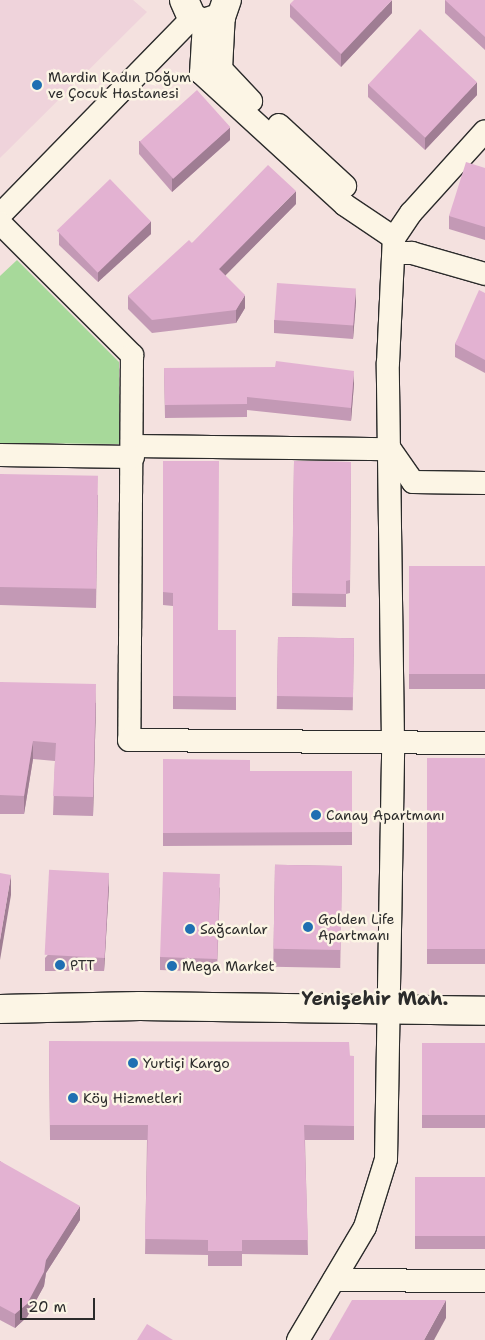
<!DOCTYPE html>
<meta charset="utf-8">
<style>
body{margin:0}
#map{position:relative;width:485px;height:1340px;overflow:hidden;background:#f4e1df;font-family:"Shantell Sans",sans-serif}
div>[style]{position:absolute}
.built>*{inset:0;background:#efd3db}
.green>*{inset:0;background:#a7d99a}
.roads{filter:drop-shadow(1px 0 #2b2b2b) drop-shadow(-1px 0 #2b2b2b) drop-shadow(0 1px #2b2b2b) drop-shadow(0 -1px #2b2b2b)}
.minor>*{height:22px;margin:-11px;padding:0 11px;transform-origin:11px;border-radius:11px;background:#fcf5e5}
.tertiary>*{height:28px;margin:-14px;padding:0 14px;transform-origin:14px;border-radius:14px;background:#fcf5e5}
.secondary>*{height:28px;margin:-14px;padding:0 14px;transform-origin:14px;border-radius:14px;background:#fcf5e5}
.wall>*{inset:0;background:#c399b5;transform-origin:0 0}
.shaded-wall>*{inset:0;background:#9f7d93}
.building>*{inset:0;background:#e3b2d2;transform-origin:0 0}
.dots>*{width:14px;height:14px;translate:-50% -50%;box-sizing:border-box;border:2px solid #fcf5e5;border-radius:50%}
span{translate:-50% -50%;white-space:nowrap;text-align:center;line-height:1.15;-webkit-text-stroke:5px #fcf5e5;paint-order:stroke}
.poi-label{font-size:14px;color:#2b2b2b}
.left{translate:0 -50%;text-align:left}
.district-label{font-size:19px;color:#2b2b2b;font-weight:700}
.scale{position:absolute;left:20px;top:1298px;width:75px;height:22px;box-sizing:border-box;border:2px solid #2b2b2b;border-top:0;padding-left:6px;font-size:15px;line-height:18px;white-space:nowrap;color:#2b2b2b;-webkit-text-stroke:4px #fcf5e5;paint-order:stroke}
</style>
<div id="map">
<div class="built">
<div style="clip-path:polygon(0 0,133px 0,147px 12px,0 158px)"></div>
</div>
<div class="green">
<div style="clip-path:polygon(17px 260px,119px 362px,119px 444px,0 443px,0 276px)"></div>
</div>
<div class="roads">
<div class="minor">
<div style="left:224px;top:12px;width:57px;rotate:93deg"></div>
<div style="left:221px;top:69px;width:44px;rotate:46.8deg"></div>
<div style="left:204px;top:23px;width:50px;rotate:93.4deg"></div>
<div style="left:201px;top:73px;width:195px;rotate:42.5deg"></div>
<div style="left:345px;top:205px;width:59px;rotate:34deg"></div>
<div style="left:279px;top:125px;width:90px;rotate:42.7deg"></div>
<div style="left:0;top:215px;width:275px;rotate:-45.7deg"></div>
<div style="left:0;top:223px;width:187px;rotate:45deg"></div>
<div style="left:132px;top:355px;width:385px;rotate:90.4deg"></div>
<div style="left:129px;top:740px;width:356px;rotate:0.5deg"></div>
<div style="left:394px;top:253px;width:18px"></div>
<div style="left:412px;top:253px;width:76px;rotate:16deg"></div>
<div style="left:133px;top:446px;width:257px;rotate:0.7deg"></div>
<div style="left:390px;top:449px;width:40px;rotate:55.1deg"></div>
<div style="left:413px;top:482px;width:72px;rotate:0.8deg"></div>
<div style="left:0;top:455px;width:133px;rotate:0.9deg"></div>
<div style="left:334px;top:1280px;width:151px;rotate:0.4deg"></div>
<div style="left:298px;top:1340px;width:131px;rotate:-59.3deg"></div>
<div style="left:365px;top:1227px;width:71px;rotate:-72.8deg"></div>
<div style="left:386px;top:1159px;width:417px;rotate:-89deg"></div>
<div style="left:393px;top:742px;width:379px;rotate:-90.8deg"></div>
<div style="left:388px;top:363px;width:125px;rotate:-87.3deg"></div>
<div style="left:394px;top:238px;width:30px;rotate:-56deg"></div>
<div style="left:411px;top:213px;width:110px;rotate:-47.9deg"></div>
</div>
<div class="tertiary">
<div style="left:0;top:1009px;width:140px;rotate:-1.2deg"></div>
<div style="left:140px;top:1006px;width:345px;rotate:0.8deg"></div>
</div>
<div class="secondary">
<div style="left:184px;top:0;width:20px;rotate:66deg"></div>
<div style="left:192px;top:18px;width:13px;rotate:23deg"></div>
<div style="left:204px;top:23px;width:18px;rotate:-19deg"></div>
<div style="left:221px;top:17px;width:18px;rotate:-71deg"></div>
</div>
</div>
<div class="wall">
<div style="clip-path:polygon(445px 0,485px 0,485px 50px,445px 13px)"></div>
<div style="clip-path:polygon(290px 4px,392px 13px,341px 67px,290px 17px)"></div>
<div style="clip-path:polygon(368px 84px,477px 95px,425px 150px,368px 97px)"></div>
<div style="clip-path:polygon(230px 140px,172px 192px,139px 154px,139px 141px)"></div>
<div style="clip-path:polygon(485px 168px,485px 240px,449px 229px,449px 216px)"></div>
<div style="clip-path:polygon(296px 204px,225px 275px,245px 308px,236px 323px,152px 333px,128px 309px,128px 296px,192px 243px)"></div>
<div style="clip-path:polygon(59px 232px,151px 234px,98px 282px,59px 245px)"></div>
<div style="clip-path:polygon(485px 293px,485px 373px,455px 357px,455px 344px)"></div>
<div style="clip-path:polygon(356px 302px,353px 339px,274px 333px,274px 320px)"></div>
<div style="clip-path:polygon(164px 368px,354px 384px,351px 421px,247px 410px,247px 417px,165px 418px)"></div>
<div style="clip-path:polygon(163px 461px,218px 630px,236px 630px,236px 710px,173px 709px,173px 606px,163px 605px)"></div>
<div style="clip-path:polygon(294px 461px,351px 462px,350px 593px,346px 594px,346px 607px,292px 606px)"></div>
<div style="clip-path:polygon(0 474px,98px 495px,96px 608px,0 605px)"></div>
<div style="left:485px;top:566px;width:123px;height:76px;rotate:90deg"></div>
<div style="left:278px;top:637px;width:76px;height:72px;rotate:1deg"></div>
<div style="clip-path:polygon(0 682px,96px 703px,93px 816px,53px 815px,55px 761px,33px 759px,24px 814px,0 814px)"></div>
<div style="left:427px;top:758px;width:58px;height:206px"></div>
<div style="clip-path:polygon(163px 759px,250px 771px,352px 771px,352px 845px,163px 846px)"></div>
<div style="left:342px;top:866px;width:102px;height:67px;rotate:91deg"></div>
<div style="clip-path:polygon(109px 886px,104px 971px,45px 971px,45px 958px)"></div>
<div style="clip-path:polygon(220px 887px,217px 972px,160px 970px,160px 957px)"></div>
<div style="clip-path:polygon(49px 1041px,354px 1056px,354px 1140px,305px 1140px,308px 1255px,242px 1254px,242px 1266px,208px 1266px,208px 1255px,145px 1254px,147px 1140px,50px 1140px)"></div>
<div style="left:422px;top:1043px;width:63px;height:85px"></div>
<div style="clip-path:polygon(0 1161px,80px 1220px,46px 1273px,44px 1286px,27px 1317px,15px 1328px,0 1320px)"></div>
<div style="left:485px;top:1177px;width:72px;height:70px;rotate:90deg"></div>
</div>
<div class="shaded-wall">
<div style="clip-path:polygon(392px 0,392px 13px,341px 67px,341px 54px)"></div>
<div style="clip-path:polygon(477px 82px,477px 95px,425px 150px,425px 137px)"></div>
<div style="clip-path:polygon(230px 127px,230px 140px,172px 192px,172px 179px)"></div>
<div style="clip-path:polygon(296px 191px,296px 204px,219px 282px,219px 269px)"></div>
<div style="clip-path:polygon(151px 221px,151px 234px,98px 282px,98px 269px)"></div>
<div style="clip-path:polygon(356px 289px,356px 302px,353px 339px,353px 326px)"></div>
<div style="clip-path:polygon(245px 295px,245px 308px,236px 323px,236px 310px)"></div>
<div style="clip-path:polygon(354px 371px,354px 384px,351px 421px,351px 408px)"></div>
<div style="clip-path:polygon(96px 684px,96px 703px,93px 816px,93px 797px)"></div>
<div style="clip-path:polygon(33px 741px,33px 759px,24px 814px,24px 796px)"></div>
<div style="clip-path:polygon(109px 873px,109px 886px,104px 971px,104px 958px)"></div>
<div style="clip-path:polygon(11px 875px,11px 895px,0 960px,0 940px)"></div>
<div style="clip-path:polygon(80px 1206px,80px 1220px,46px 1273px,44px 1286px,27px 1317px,15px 1328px,15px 1314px,46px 1260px)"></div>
<div style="clip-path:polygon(446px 1300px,446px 1318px,434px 1340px,424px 1340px)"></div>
</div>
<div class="building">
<div style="clip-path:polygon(294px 0,392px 0,341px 54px,290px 4px)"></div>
<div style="clip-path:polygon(445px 0,485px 0,485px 37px)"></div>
<div style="left:420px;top:29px;width:78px;height:76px;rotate:43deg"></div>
<div style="left:197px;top:90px;width:50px;height:77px;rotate:48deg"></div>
<div style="clip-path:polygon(466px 162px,485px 168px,485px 227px,449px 216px)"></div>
<div style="clip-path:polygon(268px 165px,296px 191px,219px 269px,245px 295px,236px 310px,152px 320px,128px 296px,189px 240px,192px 243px)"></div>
<div style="left:110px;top:179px;width:59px;height:74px;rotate:46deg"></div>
<div style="left:277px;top:283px;width:79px;height:37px;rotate:4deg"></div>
<div style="clip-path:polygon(479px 290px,485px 293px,485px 360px,455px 344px)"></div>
<div style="clip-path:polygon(276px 361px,354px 371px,351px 408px,247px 397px,247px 404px,165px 405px,164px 368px,275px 367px)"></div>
<div style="clip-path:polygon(163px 461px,219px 461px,218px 630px,236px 630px,236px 697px,173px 696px,173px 593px,163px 592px)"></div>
<div style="clip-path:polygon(294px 461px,351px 462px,350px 580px,346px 581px,346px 594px,292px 593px)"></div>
<div style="left:0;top:474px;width:98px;height:113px;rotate:1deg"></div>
<div style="left:485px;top:566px;width:108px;height:76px;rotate:90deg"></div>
<div style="left:278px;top:637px;width:76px;height:59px;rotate:1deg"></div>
<div style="clip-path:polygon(0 682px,96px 684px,93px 797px,53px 796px,56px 743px,33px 741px,24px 796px,0 795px)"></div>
<div style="left:427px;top:758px;width:58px;height:191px"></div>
<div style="clip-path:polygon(163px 759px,250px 760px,250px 771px,352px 771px,352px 832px,163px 833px)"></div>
<div style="left:342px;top:866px;width:84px;height:67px;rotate:91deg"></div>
<div style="left:163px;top:872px;width:57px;height:85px;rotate:2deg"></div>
<div style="clip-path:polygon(0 873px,11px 875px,0 940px)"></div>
<div style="left:109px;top:873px;width:85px;height:60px;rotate:93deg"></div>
<div style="clip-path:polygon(49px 1041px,349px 1042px,350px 1056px,354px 1056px,354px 1126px,304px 1125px,308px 1240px,242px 1240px,242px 1251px,208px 1251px,208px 1240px,145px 1239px,148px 1125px,50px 1125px)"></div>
<div style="left:422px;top:1043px;width:63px;height:72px"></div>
<div style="clip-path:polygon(0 1161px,80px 1206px,46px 1260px,44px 1272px,27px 1304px,15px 1314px,0 1306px)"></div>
<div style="left:485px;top:1177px;width:59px;height:70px;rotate:90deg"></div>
<div style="clip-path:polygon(352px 1300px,446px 1300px,424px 1340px,329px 1340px)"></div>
<div style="clip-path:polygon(147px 1324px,173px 1340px,137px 1340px)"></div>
</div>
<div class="dots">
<div style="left:37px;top:85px;background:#1f6fb2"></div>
<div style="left:316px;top:815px;background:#1f6fb2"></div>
<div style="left:308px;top:927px;background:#1f6fb2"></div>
<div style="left:190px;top:929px;background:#1f6fb2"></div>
<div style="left:60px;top:965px;background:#1f6fb2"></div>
<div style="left:172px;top:966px;background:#1f6fb2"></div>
<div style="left:133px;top:1063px;background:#1f6fb2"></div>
<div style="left:73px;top:1098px;background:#1f6fb2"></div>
</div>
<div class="poi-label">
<span class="left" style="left:48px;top:85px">Mardin Kadın Doğum<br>ve Çocuk Hastanesi</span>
<span class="left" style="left:326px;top:815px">Canay Apartmanı</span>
<span class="left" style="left:318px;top:927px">Golden Life<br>Apartmanı</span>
<span class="left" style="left:200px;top:929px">Sağcanlar</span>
<span class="left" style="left:70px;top:965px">PTT</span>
<span class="left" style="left:182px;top:966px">Mega Market</span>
<span class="left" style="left:143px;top:1063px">Yurtiçi Kargo</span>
<span class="left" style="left:83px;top:1098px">Köy Hizmetleri</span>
</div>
<div class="district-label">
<span style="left:375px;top:999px">Yenişehir Mah.</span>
</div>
<div class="scale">20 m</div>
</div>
